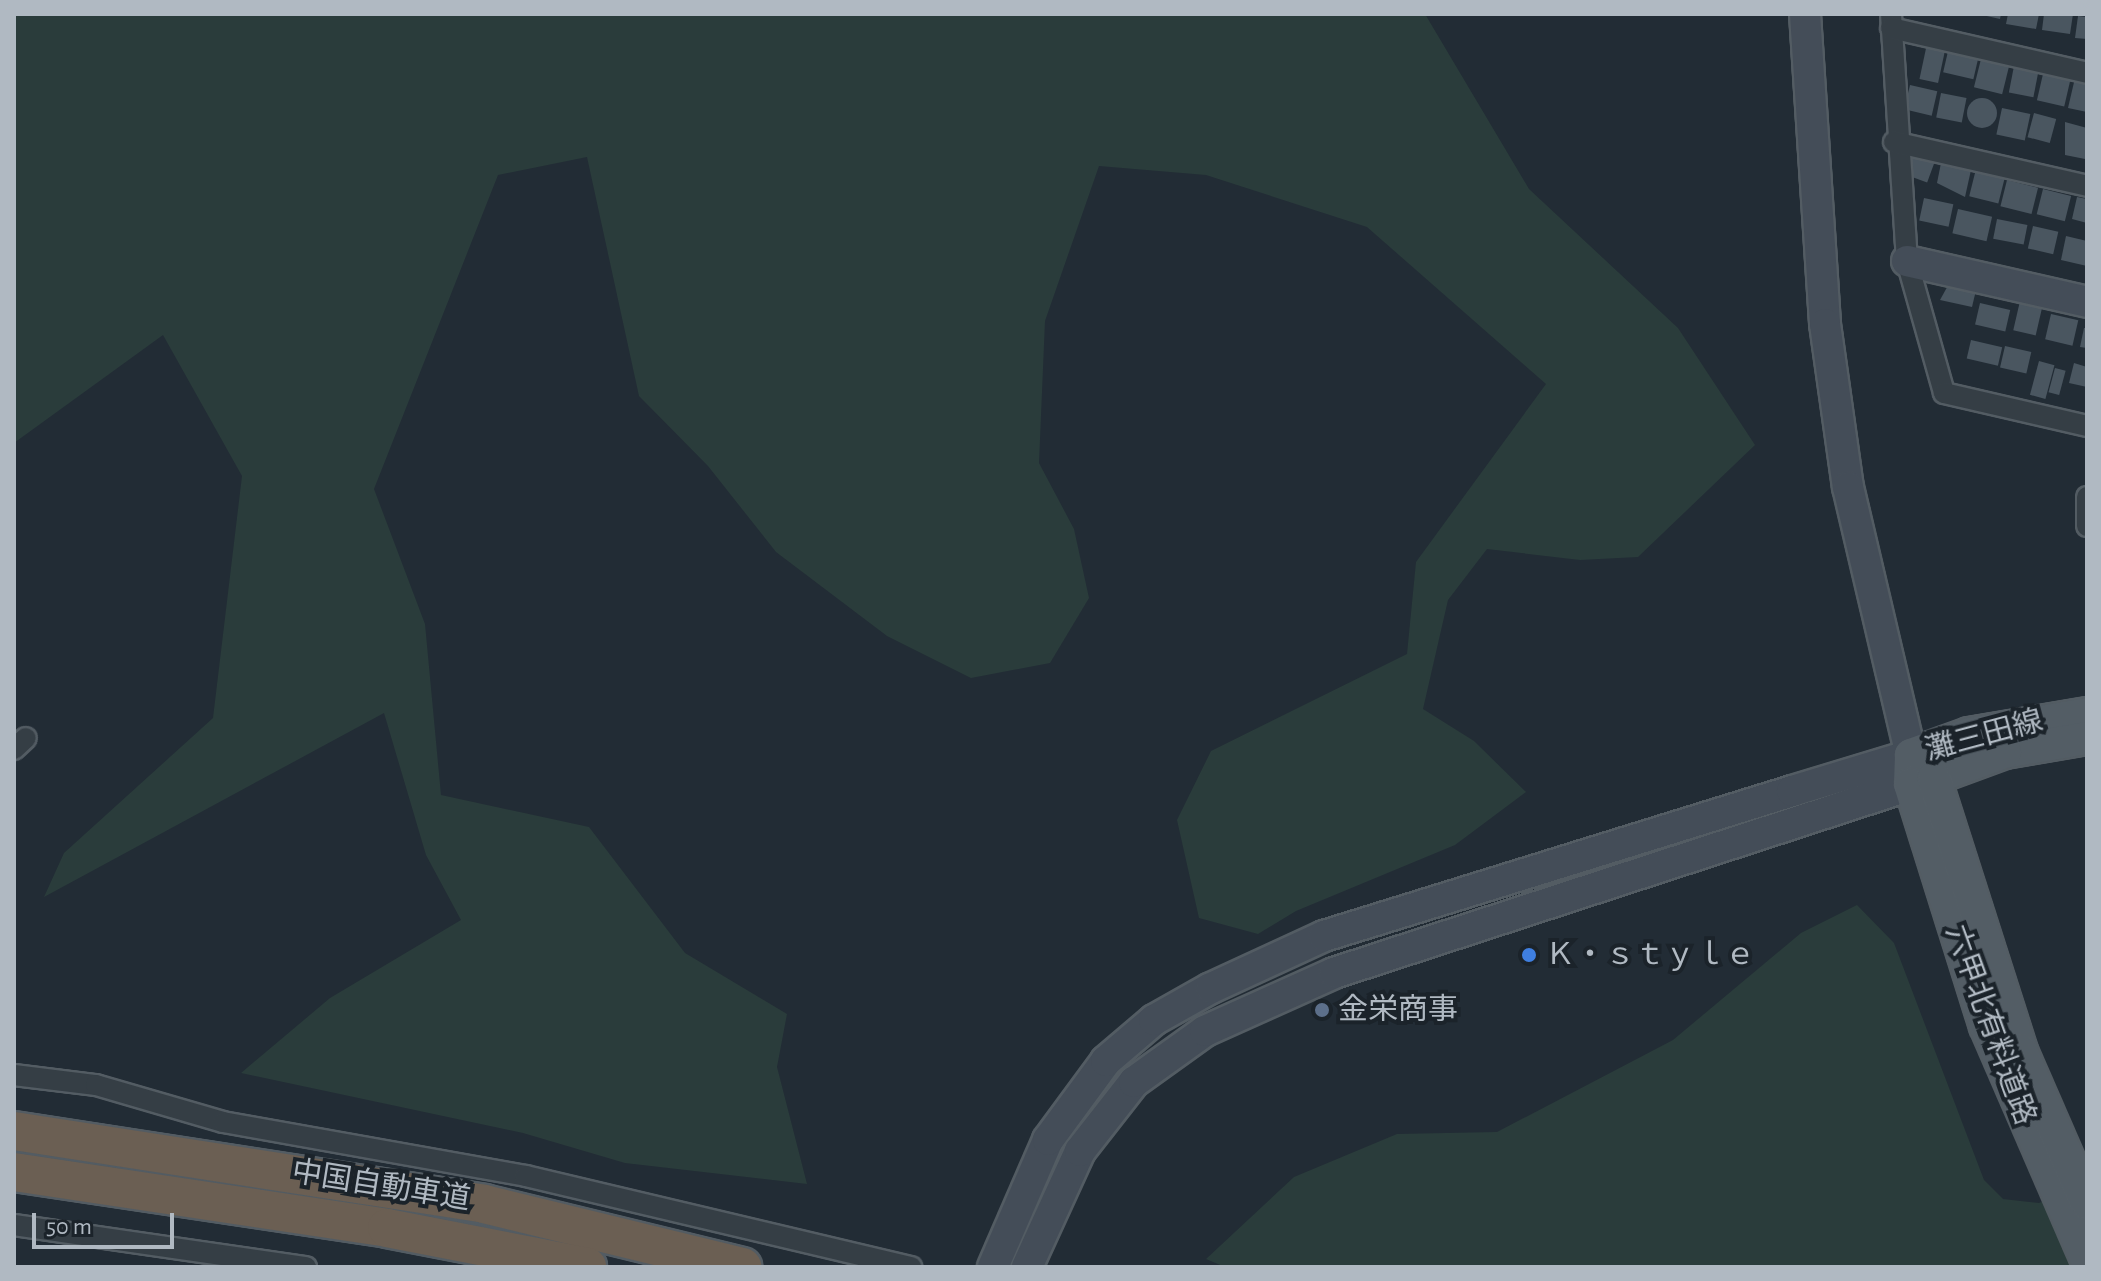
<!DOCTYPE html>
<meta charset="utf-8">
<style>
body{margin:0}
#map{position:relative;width:2101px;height:1281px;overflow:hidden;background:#222c35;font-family:"Alegreya Sans","Noto Sans JP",sans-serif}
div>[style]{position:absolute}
.green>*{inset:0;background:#2a3c3b}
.building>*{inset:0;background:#4a5660;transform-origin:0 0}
.round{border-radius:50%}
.roads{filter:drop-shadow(2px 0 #535c63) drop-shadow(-2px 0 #535c63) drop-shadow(0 2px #535c63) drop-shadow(0 -2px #535c63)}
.street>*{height:20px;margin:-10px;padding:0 10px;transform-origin:10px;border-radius:10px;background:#353e45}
.secondary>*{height:30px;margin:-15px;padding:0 15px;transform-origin:15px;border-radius:15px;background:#444d58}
.primary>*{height:32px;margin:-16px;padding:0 16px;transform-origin:16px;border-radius:16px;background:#535d65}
.highway>*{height:38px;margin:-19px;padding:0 19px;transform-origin:19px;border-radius:19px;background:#6b5f53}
.dots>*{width:22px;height:22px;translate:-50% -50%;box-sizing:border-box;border:4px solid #1b232a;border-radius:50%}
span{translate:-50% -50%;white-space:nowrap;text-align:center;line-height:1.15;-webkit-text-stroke:8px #1b232a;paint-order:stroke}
.street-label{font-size:30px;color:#b0b9c2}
.poi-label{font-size:30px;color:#b0b9c2}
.left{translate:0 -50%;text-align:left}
.frame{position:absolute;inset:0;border:16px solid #b0b9c2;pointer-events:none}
.scale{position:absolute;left:32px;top:1213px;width:142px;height:36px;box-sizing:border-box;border:4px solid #b0b9c2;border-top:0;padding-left:10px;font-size:24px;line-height:28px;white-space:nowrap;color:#b0b9c2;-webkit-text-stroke:6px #1b232a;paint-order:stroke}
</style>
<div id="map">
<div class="green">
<div style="clip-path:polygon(14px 14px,1425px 14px,1529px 189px,1678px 328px,1755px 445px,1638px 557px,1580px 560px,1487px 549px,1448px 600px,1423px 709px,1474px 741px,1526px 792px,1455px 845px,1296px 911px,1258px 934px,1199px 918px,1177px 820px,1211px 751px,1407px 654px,1416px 562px,1546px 384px,1367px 227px,1206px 175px,1099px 166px,1045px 321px,1039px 463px,1074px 529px,1089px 598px,1050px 663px,971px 678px,887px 636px,776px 552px,708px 466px,639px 396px,587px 157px,498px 175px,374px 489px,425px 624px,441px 795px,589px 827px,685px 953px,787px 1014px,777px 1067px,807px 1184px,625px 1163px,523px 1133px,241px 1073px,330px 998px,461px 920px,426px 855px,384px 713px,44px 897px,64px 853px,213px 718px,242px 476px,163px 335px,14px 443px)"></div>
<div style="clip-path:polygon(1857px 905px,1894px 943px,1984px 1180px,2003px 1199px,2039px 1203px,2087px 1182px,2087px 1267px,1225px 1267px,1206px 1259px,1294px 1177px,1397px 1134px,1497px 1132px,1673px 1040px,1801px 933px)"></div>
</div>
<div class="building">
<div style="clip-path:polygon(1978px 14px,2001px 14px,2000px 19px)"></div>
<div style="clip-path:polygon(2008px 14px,2039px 14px,2036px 29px,2006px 24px)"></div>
<div style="clip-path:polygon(2044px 14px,2073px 14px,2070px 34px,2042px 30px)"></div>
<div style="clip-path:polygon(2078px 16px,2087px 17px,2087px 39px,2075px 38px)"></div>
<div style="left:1928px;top:39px;width:19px;height:41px;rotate:12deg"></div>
<div style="left:1949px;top:47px;width:31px;height:26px;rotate:13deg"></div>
<div style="left:1981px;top:59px;width:29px;height:29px;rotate:14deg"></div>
<div style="left:2014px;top:66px;width:25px;height:27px;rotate:11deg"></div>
<div style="left:2043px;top:74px;width:28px;height:27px;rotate:13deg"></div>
<div style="clip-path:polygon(2075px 78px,2087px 81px,2087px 112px,2068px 108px)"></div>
<div style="left:1910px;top:85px;width:28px;height:25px;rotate:13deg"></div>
<div style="left:1941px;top:93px;width:26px;height:25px;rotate:11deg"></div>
<div class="round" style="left:1967px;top:98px;width:30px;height:30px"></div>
<div style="left:2002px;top:108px;width:29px;height:27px;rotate:12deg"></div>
<div style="left:2034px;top:113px;width:23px;height:25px;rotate:15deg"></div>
<div style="clip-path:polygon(2065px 122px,2087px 128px,2085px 159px,2065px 155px)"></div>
<div style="left:1911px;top:148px;width:27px;height:27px;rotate:20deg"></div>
<div style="clip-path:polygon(1941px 163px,1971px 170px,1965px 197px,1937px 183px)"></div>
<div style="left:1976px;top:169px;width:30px;height:28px;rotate:14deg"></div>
<div style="left:2007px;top:180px;width:32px;height:27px;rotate:14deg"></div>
<div style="left:2043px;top:189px;width:29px;height:26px;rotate:14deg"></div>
<div style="clip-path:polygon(2077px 197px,2087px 199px,2087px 223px,2072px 219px)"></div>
<div style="left:1924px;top:198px;width:30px;height:23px;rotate:12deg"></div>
<div style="left:1958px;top:209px;width:35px;height:25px;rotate:13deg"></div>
<div style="left:1997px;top:219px;width:31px;height:20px;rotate:11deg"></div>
<div style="left:2033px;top:226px;width:26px;height:23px;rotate:13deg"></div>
<div style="clip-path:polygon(2066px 236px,2087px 241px,2087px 266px,2061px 260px)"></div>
<div style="clip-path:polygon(1951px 280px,1977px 286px,1972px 307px,1940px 300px)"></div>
<div style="left:2020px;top:301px;width:23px;height:30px;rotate:13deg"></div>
<div style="left:1980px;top:303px;width:31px;height:22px;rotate:13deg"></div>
<div style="left:2051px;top:314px;width:28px;height:26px;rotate:13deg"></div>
<div style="clip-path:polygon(2084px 328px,2087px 328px,2087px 348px,2080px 347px)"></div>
<div style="left:1971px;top:340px;width:32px;height:19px;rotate:13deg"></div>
<div style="left:2005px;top:346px;width:27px;height:22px;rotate:13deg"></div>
<div style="left:2039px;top:361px;width:16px;height:35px;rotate:15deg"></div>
<div style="clip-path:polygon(2074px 363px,2087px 367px,2087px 387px,2069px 383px)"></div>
<div style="left:2055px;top:368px;width:11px;height:25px;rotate:15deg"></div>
</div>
<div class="roads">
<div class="street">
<div style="left:1891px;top:14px;width:248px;rotate:86.3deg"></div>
<div style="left:1907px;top:261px;width:137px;rotate:74.3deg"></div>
<div style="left:1944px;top:393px;width:147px;rotate:13deg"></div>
<div style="left:1891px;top:28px;width:201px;rotate:12.9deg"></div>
<div style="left:1894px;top:142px;width:198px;rotate:12.8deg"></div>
<div style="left:2087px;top:497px;width:29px;rotate:90deg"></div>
<div style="left:14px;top:749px;width:16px;rotate:-43deg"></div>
<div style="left:14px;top:1075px;width:83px;rotate:7deg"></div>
<div style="left:96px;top:1085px;width:132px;rotate:16.2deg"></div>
<div style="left:223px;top:1122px;width:308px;rotate:10.1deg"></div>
<div style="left:526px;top:1176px;width:396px;rotate:13.3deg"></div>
<div style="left:14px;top:1225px;width:295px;rotate:8.2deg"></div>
</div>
<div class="secondary">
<div style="left:1805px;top:14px;width:311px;rotate:86.3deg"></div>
<div style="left:1825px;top:324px;width:165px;rotate:82deg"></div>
<div style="left:1848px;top:487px;width:275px;rotate:76.8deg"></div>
<div style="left:1907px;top:261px;width:185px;rotate:12.8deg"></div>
<div style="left:993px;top:1267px;width:138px;rotate:-66.6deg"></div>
<div style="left:1048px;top:1140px;width:98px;rotate:-53.7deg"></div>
<div style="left:1106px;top:1061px;width:63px;rotate:-40.5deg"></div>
<div style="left:1154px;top:1020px;width:65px;rotate:-29.3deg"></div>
<div style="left:1211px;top:988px;width:124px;rotate:-24.7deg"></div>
<div style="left:1324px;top:936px;width:490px;rotate:-17.2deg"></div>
<div style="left:1792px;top:791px;width:124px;rotate:-16.8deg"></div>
<div style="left:1911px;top:755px;width:23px;rotate:45deg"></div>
<div style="left:1027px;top:1267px;width:128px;rotate:-65.4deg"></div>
<div style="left:1080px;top:1151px;width:88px;rotate:-52deg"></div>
<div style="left:1134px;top:1082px;width:87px;rotate:-35.7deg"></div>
<div style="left:1205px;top:1031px;width:141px;rotate:-24.2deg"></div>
<div style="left:1334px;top:973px;width:629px;rotate:-18.06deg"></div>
</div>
<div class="primary">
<div style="left:2087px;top:714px;width:120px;rotate:170.4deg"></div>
<div style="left:1969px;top:734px;width:62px;rotate:160.1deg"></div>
<div style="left:1911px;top:755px;width:29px;rotate:92deg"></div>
<div style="left:1910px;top:784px;width:254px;rotate:72.6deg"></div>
<div style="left:1986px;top:1026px;width:254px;rotate:66.6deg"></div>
<div style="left:2087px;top:738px;width:83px;rotate:170.3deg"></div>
<div style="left:2005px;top:752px;width:76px;rotate:159.9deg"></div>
<div style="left:1934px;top:778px;width:287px;rotate:72.3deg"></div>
<div style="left:2021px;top:1051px;width:166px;rotate:66.5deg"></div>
</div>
<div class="highway">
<div style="left:14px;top:1131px;width:476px;rotate:8.8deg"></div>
<div style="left:484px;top:1204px;width:266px;rotate:13.7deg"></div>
<div style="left:14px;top:1172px;width:377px;rotate:8.5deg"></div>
<div style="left:387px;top:1228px;width:204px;rotate:11deg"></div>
</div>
</div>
<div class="dots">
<div style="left:1529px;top:955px;background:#3f7fe0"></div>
<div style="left:1322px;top:1010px;background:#5c6f8a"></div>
</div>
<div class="street-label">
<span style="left:1984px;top:736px;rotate:-15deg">灘三田線</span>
<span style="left:1990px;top:1025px;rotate:70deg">六甲北有料道路</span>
<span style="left:381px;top:1186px;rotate:9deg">中国自動車道</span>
</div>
<div class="poi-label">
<span class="left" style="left:1545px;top:955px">Ｋ・ｓｔｙｌｅ</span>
<span class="left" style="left:1338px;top:1010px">金栄商事</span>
</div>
<div class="frame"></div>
<div class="scale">50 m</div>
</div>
